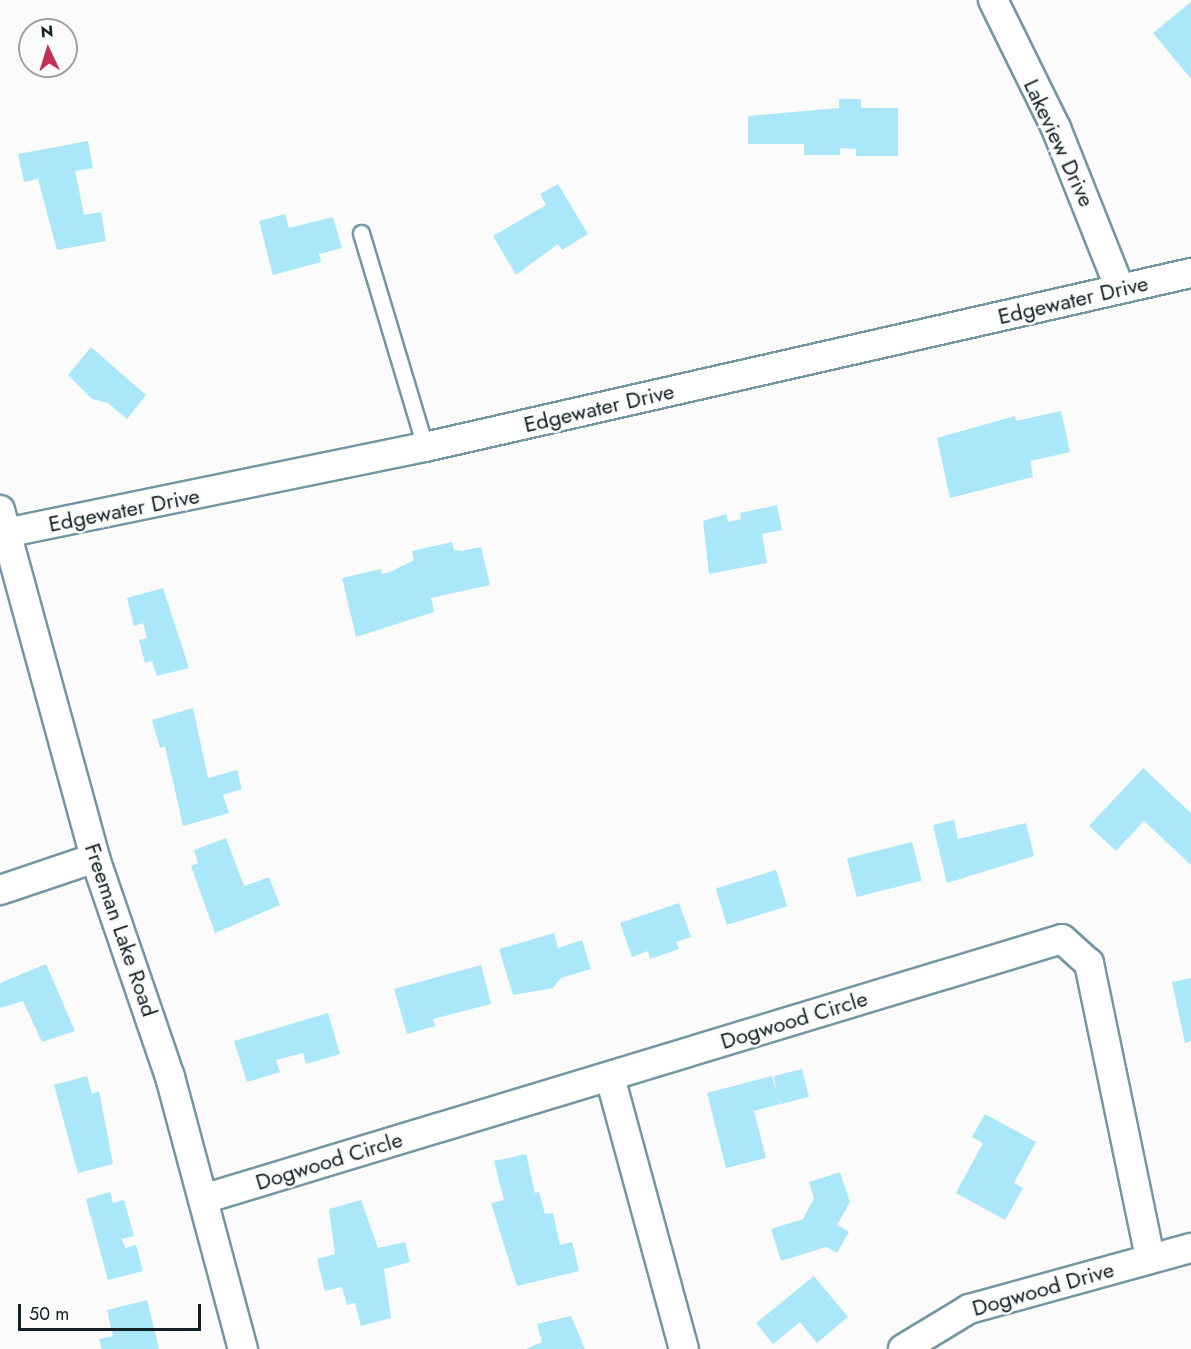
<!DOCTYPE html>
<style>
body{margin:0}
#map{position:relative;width:1191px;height:1349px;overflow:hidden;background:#fbfbfb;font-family:Jost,sans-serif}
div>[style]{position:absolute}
.building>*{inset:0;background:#aae7f9;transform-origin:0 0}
.roads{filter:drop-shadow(2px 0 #7297a2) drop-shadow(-2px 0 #7297a2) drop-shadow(0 2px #7297a2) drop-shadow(0 -2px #7297a2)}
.service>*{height:15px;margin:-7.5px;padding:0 7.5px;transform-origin:7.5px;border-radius:7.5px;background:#fff}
.minor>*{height:28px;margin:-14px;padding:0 14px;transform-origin:14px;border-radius:14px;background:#fff}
span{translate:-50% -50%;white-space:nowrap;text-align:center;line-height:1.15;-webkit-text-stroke:5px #fbfbfb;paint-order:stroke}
.street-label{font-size:22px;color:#122125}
.north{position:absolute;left:18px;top:18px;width:60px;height:60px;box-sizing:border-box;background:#fbfbfb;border:2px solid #9ea4a5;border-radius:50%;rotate:356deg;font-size:16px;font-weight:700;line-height:24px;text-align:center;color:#122125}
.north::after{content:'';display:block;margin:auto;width:21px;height:27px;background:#c13256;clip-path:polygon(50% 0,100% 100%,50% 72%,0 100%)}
.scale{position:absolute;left:18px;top:1304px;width:183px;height:27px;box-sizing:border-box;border:3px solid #122125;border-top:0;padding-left:8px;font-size:18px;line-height:21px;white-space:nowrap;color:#122125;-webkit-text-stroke:4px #fbfbfb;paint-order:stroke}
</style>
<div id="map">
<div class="building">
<div style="clip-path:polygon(1191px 2px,1191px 79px,1153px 33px)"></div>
<div style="clip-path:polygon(839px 99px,861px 99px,861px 108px,898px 108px,898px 156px,856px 156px,856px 149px,840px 148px,840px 155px,804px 155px,804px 144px,748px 144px,748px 116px,839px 108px)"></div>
<div style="clip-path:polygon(88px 141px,93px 168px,75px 171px,84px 215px,101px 212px,106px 241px,57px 250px,38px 179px,24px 182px,18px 154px)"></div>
<div style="clip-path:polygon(558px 184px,588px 234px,562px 250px,558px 244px,516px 275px,493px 236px,546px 205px,540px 194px)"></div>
<div style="clip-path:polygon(285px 214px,289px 228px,333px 217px,342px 248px,319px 254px,321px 262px,273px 275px,259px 221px)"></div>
<div style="clip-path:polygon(91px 347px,146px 395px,127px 419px,108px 403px,92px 399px,68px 375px)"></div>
<div style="clip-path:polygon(1061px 411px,1070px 452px,1030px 461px,1033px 477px,950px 498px,937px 438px,1015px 416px,1016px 421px)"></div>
<div style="clip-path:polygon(777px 505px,782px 530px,762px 534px,767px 563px,709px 574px,703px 521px,726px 514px,728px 522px,741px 519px,740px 513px)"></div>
<div style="clip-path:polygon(452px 542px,454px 550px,462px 551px,481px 547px,490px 585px,431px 598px,434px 612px,356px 637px,342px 578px,381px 569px,382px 574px,390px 572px,414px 560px,412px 551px)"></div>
<div style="clip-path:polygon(163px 588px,189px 668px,157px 676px,152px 661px,145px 663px,139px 640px,147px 638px,143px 623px,134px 626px,127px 598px)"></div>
<div style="clip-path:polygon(193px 708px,208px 778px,237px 770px,242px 789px,223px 795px,229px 813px,183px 826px,165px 746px,160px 748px,152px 720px)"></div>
<div style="clip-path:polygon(1143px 768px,1191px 813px,1191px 865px,1144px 821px,1116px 851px,1089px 826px)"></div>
<div style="clip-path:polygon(954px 820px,958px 839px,1026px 823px,1034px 856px,947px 883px,933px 825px)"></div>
<div style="clip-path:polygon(226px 838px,244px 886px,269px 877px,280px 905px,215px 933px,191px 866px,198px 863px,194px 850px)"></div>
<div style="left:912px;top:842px;width:40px;height:67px;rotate:76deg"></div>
<div style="left:776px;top:870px;width:38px;height:63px;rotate:73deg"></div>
<div style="clip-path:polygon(679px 903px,691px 937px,676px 942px,679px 949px,650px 959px,648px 951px,632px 957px,620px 923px)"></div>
<div style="clip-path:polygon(554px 933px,558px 948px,582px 940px,591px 969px,561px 978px,553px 988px,513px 995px,499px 949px)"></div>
<div style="clip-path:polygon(46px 964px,75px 1031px,42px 1042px,23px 1001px,0 1008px,0 983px)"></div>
<div style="clip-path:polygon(481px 965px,491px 1004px,433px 1019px,435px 1026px,407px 1034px,394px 989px)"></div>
<div style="clip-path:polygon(1191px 978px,1191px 1041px,1185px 1043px,1172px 982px)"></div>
<div style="clip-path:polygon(328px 1013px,340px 1054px,306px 1064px,303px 1053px,276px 1060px,280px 1072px,247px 1082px,234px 1041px)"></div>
<div style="clip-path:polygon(802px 1069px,809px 1097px,781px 1104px,778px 1097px,780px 1104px,754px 1111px,766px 1158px,726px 1168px,707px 1093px,772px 1076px,776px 1091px,774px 1076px)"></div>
<div style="clip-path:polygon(87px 1076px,92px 1094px,99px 1091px,113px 1164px,78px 1173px,54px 1085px)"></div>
<div style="clip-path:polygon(985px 1114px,1036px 1142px,1014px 1183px,1023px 1188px,1005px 1220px,956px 1193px,983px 1143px,972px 1137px)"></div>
<div style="clip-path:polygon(526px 1154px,535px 1193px,539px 1192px,545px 1214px,553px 1213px,560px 1245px,572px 1242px,579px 1271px,517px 1286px,491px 1203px,504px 1200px,494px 1161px)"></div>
<div style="clip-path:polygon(840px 1172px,850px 1202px,837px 1225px,849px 1232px,837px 1253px,826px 1247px,781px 1261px,771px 1229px,803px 1219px,814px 1198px,809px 1182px)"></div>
<div style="clip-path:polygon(110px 1192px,113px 1203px,124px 1200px,134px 1236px,122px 1239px,125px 1248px,136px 1245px,143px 1271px,108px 1280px,86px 1199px)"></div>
<div style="clip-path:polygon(361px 1200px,378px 1248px,405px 1242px,410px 1262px,384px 1269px,391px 1318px,361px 1326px,355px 1303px,347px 1305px,342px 1287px,325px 1291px,317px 1259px,335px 1254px,329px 1209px)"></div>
<div style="clip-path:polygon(814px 1276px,848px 1317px,817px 1343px,800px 1322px,773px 1344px,756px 1323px)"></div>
<div style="clip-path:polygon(147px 1300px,159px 1349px,102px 1349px,99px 1339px,113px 1336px,107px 1310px)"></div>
<div style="clip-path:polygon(571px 1316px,585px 1349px,526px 1349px,542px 1342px,537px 1324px)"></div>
</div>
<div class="roads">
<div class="service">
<div style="left:361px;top:233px;width:223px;rotate:73.3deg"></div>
</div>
<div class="minor">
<div style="left:993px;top:0;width:143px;rotate:63.8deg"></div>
<div style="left:1056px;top:128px;width:173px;rotate:68.3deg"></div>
<div style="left:0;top:510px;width:361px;rotate:74.7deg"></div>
<div style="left:95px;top:858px;width:231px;rotate:71.1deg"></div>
<div style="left:170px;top:1077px;width:282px;rotate:75deg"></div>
<div style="left:5px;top:533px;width:429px;rotate:-11.6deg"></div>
<div style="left:425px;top:447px;width:786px;rotate:-12.8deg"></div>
<div style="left:0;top:890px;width:100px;rotate:-18.6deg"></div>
<div style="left:610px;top:1077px;width:282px;rotate:74.8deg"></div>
<div style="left:203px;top:1199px;width:897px;rotate:-16.84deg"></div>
<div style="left:1062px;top:939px;width:36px;rotate:42deg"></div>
<div style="left:1089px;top:963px;width:300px;rotate:78.3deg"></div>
<div style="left:903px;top:1349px;width:77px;rotate:-31.2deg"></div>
<div style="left:969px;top:1309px;width:230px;rotate:-15.4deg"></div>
</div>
</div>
<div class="street-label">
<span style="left:1059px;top:143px;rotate:65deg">Lakeview Drive</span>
<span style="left:1073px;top:300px;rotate:-13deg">Edgewater Drive</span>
<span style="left:599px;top:408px;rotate:-13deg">Edgewater Drive</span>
<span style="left:124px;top:510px;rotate:-11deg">Edgewater Drive</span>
<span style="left:121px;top:930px;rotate:71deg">Freeman Lake Road</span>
<span style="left:794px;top:1020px;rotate:-17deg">Dogwood Circle</span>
<span style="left:329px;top:1161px;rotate:-17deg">Dogwood Circle</span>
<span style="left:1043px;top:1289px;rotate:-16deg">Dogwood Drive</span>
</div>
<div class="north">N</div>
<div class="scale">50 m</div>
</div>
